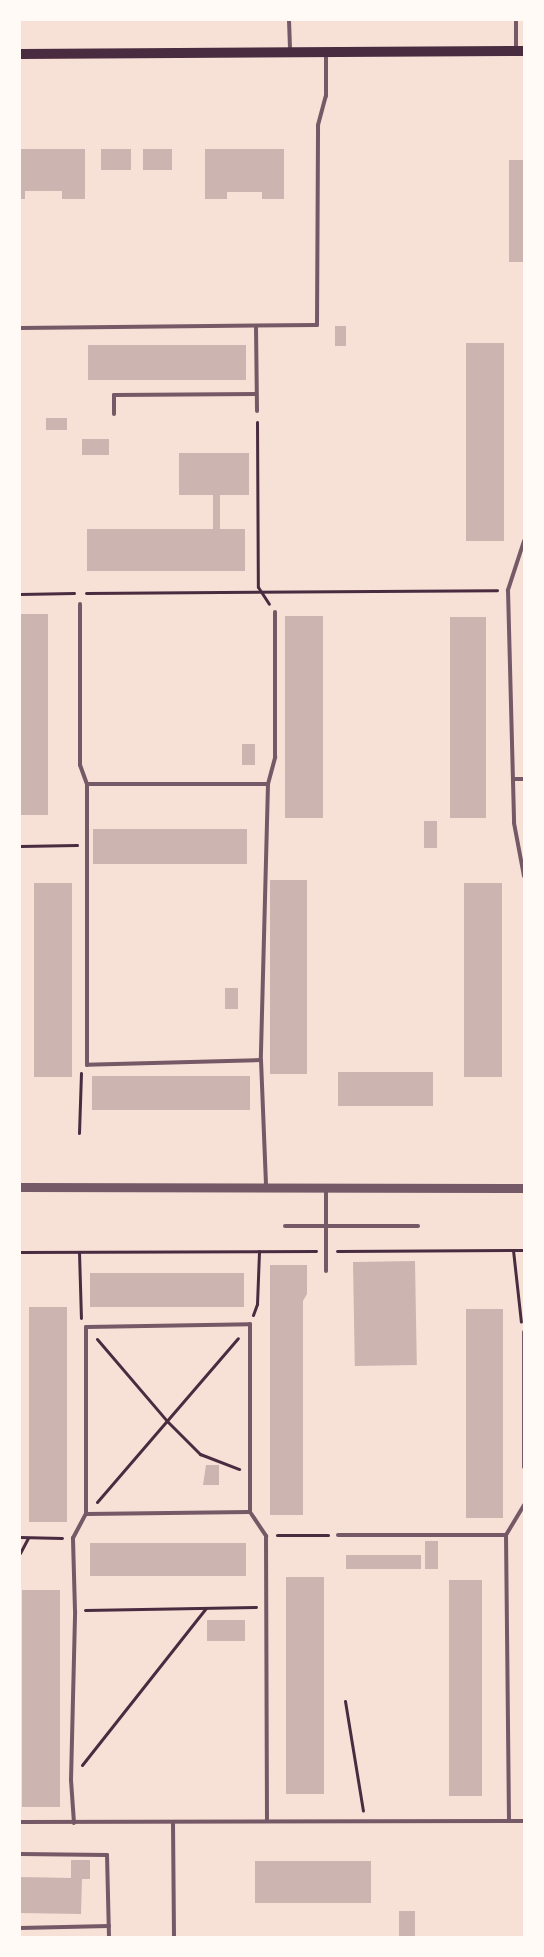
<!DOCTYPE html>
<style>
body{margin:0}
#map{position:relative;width:544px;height:1957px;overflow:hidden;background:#f7e1d7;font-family:"Nunito Sans",sans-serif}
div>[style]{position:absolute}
.building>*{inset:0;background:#ccb4b1;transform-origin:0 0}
.path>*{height:3px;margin:-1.5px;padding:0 1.5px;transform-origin:1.5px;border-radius:1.5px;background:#4a2c40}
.service>*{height:4px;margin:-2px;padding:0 2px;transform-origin:2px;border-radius:2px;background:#755966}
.tertiary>*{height:9px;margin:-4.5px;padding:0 4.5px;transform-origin:4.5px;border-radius:4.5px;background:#755966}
.secondary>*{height:10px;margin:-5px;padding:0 5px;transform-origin:5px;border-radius:5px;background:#4a2c40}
span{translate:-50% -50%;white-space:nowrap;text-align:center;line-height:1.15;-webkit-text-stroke:4.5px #fffaf5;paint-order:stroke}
.frame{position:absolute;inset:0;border:21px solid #fffaf5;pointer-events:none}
</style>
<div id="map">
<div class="building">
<div style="clip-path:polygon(20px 149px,85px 149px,85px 199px,62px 199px,62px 191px,25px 191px,25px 199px,20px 199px)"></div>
<div style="left:101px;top:149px;width:30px;height:21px"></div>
<div style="left:143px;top:149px;width:29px;height:21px"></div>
<div style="clip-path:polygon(205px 149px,284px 149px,284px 199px,262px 199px,262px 192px,227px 192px,227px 199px,205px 199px)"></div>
<div style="left:509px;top:160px;width:15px;height:102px"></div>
<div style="left:335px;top:326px;width:11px;height:20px"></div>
<div style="left:466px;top:343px;width:38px;height:198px"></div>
<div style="left:88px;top:345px;width:158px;height:35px"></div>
<div style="left:46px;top:418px;width:21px;height:12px"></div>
<div style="left:82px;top:439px;width:27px;height:16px"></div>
<div style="clip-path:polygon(179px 453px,249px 453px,249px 495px,220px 495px,220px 529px,245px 529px,245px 571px,87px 571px,87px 529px,213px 529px,213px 495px,179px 495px)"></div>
<div style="left:20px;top:614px;width:28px;height:201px"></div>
<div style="left:285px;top:616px;width:38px;height:202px"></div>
<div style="left:450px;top:617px;width:36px;height:201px"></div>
<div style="left:242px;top:744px;width:13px;height:21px"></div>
<div style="left:424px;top:821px;width:13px;height:27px"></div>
<div style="left:93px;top:829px;width:154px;height:35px"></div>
<div style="left:270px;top:880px;width:37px;height:194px"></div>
<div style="left:34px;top:883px;width:38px;height:194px"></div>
<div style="left:464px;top:883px;width:38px;height:194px"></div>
<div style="left:225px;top:988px;width:13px;height:21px"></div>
<div style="left:338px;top:1072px;width:95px;height:34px"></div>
<div style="left:92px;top:1076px;width:158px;height:34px"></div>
<div style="left:415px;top:1261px;width:104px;height:62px;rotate:89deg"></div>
<div style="clip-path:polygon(270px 1265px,307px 1265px,307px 1294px,303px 1301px,303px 1515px,270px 1515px)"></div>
<div style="left:90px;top:1273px;width:154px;height:34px"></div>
<div style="left:29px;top:1307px;width:38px;height:215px"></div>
<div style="left:466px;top:1309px;width:37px;height:209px"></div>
<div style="clip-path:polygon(206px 1465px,219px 1465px,219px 1485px,203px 1485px)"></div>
<div style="left:425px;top:1541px;width:13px;height:28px"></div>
<div style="left:246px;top:1543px;width:33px;height:156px;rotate:90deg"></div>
<div style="left:346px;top:1555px;width:75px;height:14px"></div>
<div style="left:286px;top:1577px;width:38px;height:217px"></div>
<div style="left:449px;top:1580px;width:33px;height:216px"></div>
<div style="left:22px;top:1590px;width:38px;height:217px"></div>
<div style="left:207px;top:1620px;width:38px;height:21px"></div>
<div style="clip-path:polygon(71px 1860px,90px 1860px,90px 1879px,82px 1879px,81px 1914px,20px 1913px,20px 1877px,71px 1878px)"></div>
<div style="left:255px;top:1861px;width:116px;height:42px"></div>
<div style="left:399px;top:1911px;width:16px;height:26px"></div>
</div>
<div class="path">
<div style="left:257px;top:422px;width:165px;rotate:89.7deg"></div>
<div style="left:258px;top:587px;width:20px;rotate:57deg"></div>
<div style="left:86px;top:593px;width:411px;rotate:-0.4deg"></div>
<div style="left:20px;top:594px;width:54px;rotate:-1.1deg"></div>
<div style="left:20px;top:846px;width:57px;rotate:-1deg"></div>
<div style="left:79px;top:1133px;width:60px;rotate:-88.1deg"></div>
<div style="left:513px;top:1250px;width:72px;rotate:83.7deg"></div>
<div style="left:337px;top:1251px;width:187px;rotate:-0.3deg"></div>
<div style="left:20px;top:1252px;width:296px;rotate:-0.2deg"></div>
<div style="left:79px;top:1252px;width:66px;rotate:88.3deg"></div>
<div style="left:253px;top:1315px;width:12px;rotate:-70deg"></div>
<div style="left:257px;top:1304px;width:53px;rotate:-87.8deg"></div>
<div style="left:97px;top:1339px;width:108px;rotate:49.5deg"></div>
<div style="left:167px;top:1421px;width:47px;rotate:45deg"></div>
<div style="left:200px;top:1454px;width:42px;rotate:21deg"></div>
<div style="left:97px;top:1502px;width:216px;rotate:-49.3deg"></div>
<div style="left:277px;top:1535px;width:51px"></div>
<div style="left:20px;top:1537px;width:42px;rotate:1.4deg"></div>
<div style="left:20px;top:1553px;width:17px;rotate:-62deg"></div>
<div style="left:85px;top:1610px;width:171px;rotate:-1deg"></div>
<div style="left:345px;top:1701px;width:111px;rotate:80.7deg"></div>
<div style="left:82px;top:1765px;width:200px;rotate:-51.7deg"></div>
</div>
<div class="service">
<div style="left:289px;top:20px;width:30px;rotate:88deg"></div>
<div style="left:516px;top:20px;width:29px;rotate:90deg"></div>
<div style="left:256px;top:327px;width:84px;rotate:89.3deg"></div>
<div style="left:20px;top:328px;width:297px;rotate:-0.6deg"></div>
<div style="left:317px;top:325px;width:200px;rotate:-89.7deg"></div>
<div style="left:318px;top:125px;width:30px;rotate:-75deg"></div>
<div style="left:326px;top:96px;width:42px;rotate:-90deg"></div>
<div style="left:114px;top:414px;width:19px;rotate:-90deg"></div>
<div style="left:114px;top:395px;width:142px;rotate:-0.4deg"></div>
<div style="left:524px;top:541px;width:52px;rotate:108.1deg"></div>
<div style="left:508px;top:590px;width:233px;rotate:88.5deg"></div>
<div style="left:514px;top:823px;width:54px;rotate:79.3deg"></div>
<div style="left:80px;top:604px;width:161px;rotate:90deg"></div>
<div style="left:80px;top:765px;width:20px;rotate:70deg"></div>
<div style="left:514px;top:779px;width:10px"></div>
<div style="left:268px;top:784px;width:28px;rotate:-75deg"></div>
<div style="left:275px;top:757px;width:145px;rotate:-90deg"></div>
<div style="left:261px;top:1060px;width:174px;rotate:178.4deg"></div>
<div style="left:87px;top:1065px;width:281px;rotate:-90deg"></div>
<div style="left:87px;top:784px;width:181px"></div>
<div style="left:268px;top:784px;width:276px;rotate:91.5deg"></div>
<div style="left:261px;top:1060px;width:127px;rotate:87.7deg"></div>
<div style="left:285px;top:1226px;width:133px"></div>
<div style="left:326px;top:1271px;width:83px;rotate:-90deg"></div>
<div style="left:524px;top:1332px;width:135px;rotate:90deg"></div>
<div style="left:86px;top:1514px;width:164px;rotate:-0.7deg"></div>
<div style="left:338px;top:1535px;width:168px"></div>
<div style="left:509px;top:1821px;width:286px;rotate:-90.6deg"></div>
<div style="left:506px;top:1535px;width:35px;rotate:-59deg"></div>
<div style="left:20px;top:1822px;width:504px;rotate:-0.11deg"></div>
<div style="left:173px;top:1822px;width:115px;rotate:89.5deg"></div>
<div style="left:74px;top:1823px;width:43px;rotate:-94deg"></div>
<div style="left:71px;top:1780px;width:169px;rotate:-88.6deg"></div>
<div style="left:75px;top:1611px;width:73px;rotate:-91.6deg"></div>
<div style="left:73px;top:1538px;width:27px;rotate:-62deg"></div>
<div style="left:86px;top:1514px;width:187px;rotate:-90deg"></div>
<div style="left:86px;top:1327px;width:164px;rotate:-1deg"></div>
<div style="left:250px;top:1324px;width:188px;rotate:90deg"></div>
<div style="left:250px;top:1512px;width:29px;rotate:56deg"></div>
<div style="left:266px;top:1536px;width:285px;rotate:89.8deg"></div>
<div style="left:20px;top:1854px;width:87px;rotate:0.7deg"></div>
<div style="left:107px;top:1855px;width:82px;rotate:88.6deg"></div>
<div style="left:20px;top:1928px;width:89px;rotate:-1.3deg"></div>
</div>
<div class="tertiary">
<div style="left:20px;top:1187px;width:504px;rotate:0.11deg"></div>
</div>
<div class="secondary">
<div style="left:20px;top:54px;width:504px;rotate:-0.34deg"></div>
</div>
<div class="frame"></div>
</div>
